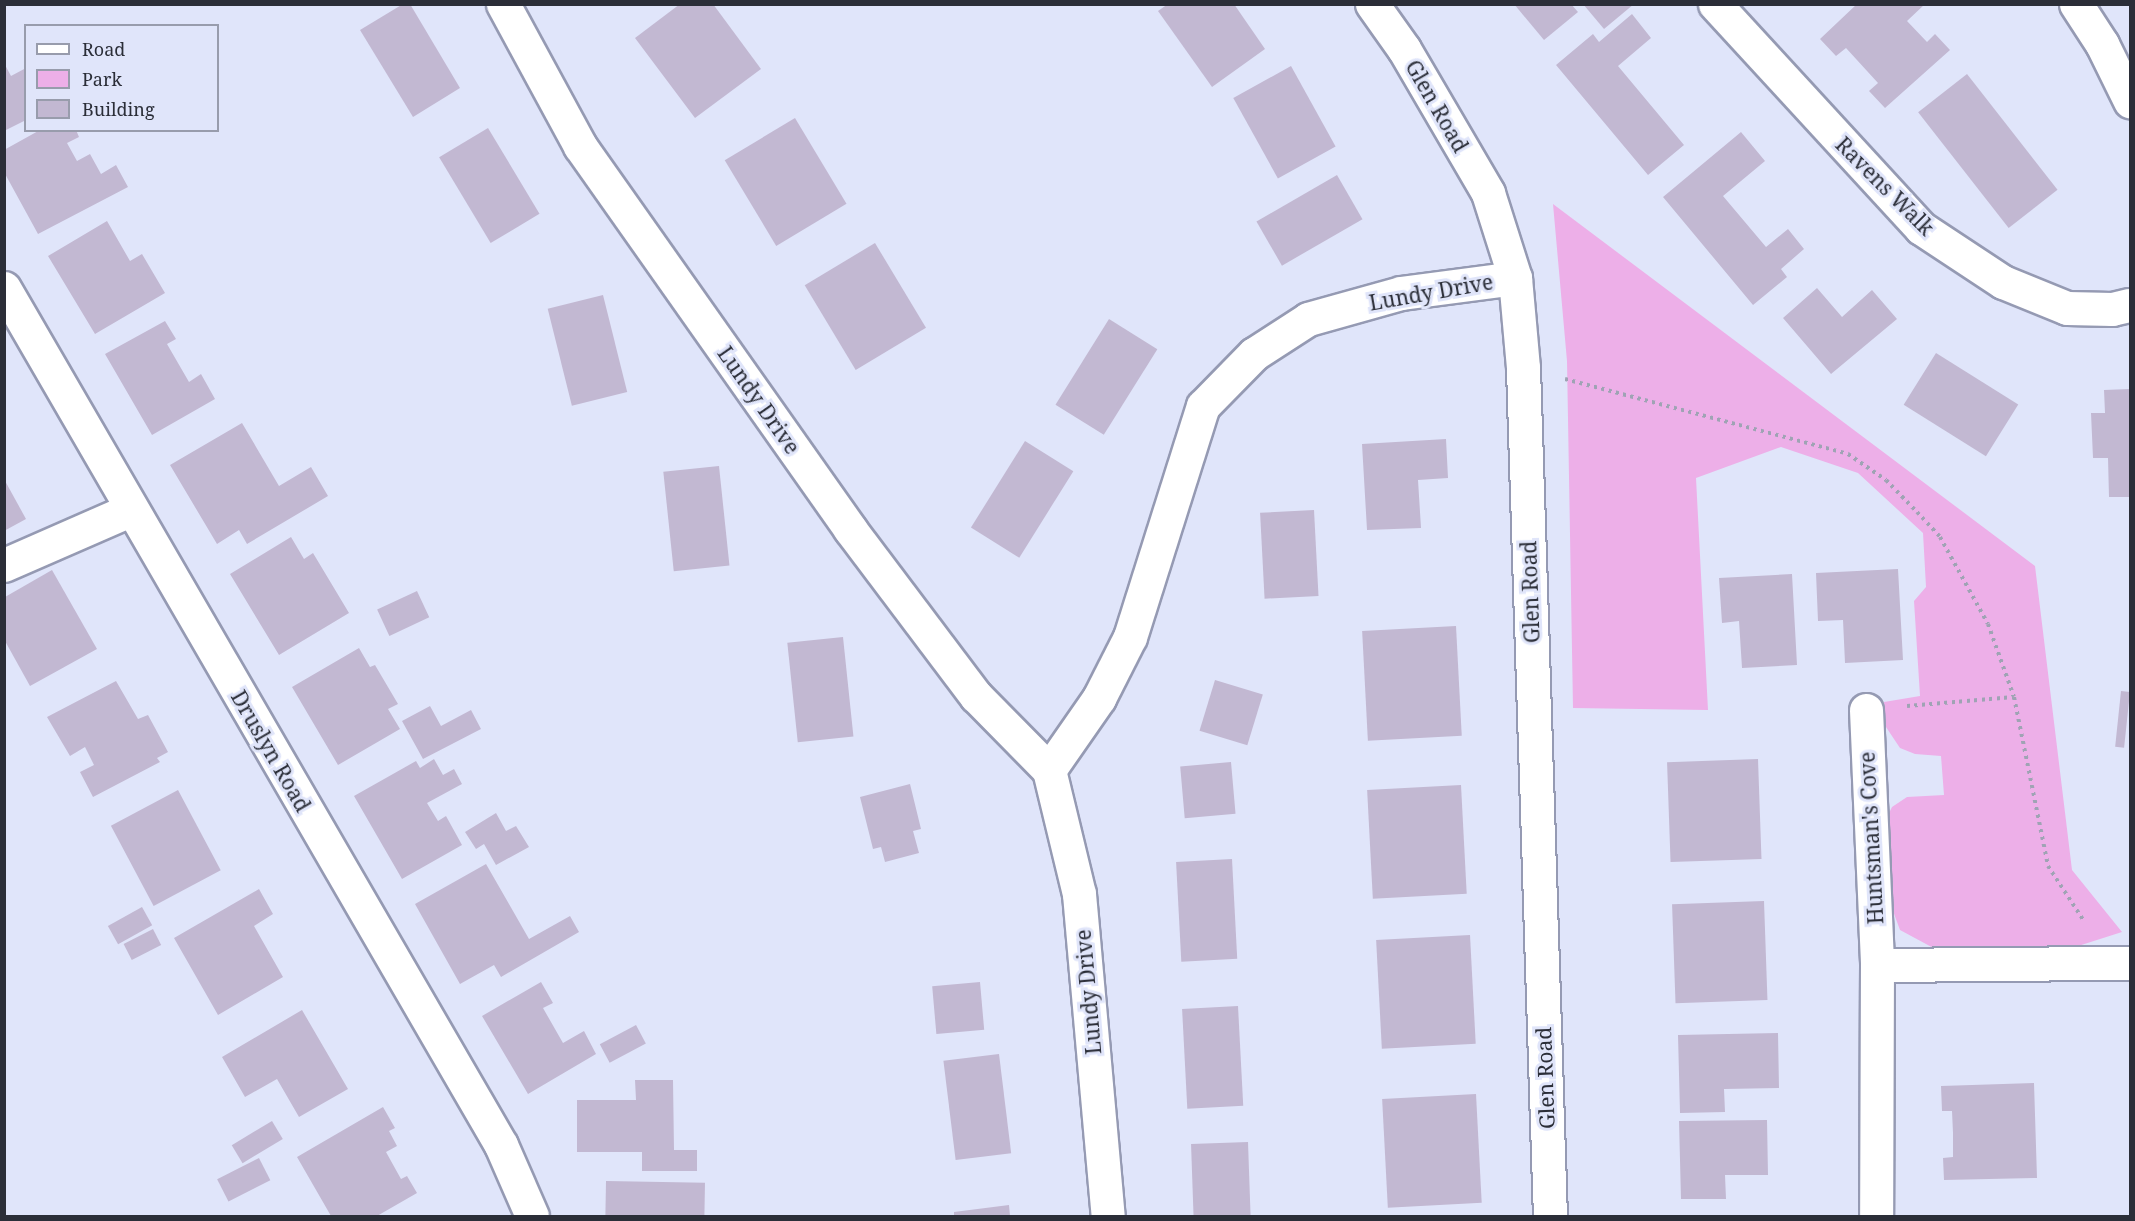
<!DOCTYPE html>
<style>
body{margin:0}
#map{position:relative;width:2135px;height:1221px;overflow:hidden;background:#e0e5fa;font-family:"Noto Serif",serif}
div>[style]{position:absolute}
.green>*{inset:0;background:#edafe8}
.building>*{inset:0;background:#c2b8d2;transform-origin:0 0}
.path>*{height:4px;margin-top:-2px;transform-origin:0;background:repeating-linear-gradient(90deg,#9fa3b4 0 3px,transparent 0 7.5px)}
.roads{filter:drop-shadow(2px 0 #959ab3) drop-shadow(-2px 0 #959ab3) drop-shadow(0 2px #959ab3) drop-shadow(0 -2px #959ab3)}
.minor>*{height:33px;margin:-16.5px;padding:0 16.5px;transform-origin:16.5px;border-radius:16.5px;background:#fff}
span{translate:-50% -50%;white-space:nowrap;text-align:center;line-height:1.15;-webkit-text-stroke:6px #e0e5fa;paint-order:stroke}
.street-label{font-size:21px;color:#2b2e38}
.frame{position:absolute;inset:0;border:6px solid #2b2e38;pointer-events:none}
.legend{position:absolute;left:24px;top:24px;width:195px;height:108px;box-sizing:border-box;background:#e0e5fa;border:2px solid #989cac;margin:0;padding:8px 10px;list-style:none;font-size:18px;color:#2b2e38}
.legend li{display:flex;align-items:center;gap:12px;height:30px}
.legend b{width:30px;border:2px solid #989cac}
</style>
<div id="map">
<div class="green">
<div style="clip-path:polygon(1553px 204px,2035px 566px,2072px 870px,2122px 932px,2075px 947px,1939px 951px,1900px 930px,1893px 911px,1886px 819px,1892px 807px,1907px 797px,1944px 795px,1941px 756px,1915px 754px,1900px 748px,1886px 727px,1884px 702px,1920px 696px,1914px 601px,1926px 587px,1923px 533px,1858px 473px,1781px 447px,1696px 478px,1708px 710px,1573px 708px,1567px 361px)"></div>
</div>
<div class="building">
<div style="clip-path:polygon(403px 4px,410px 4px,460px 88px,413px 117px,360px 30px)"></div>
<div style="clip-path:polygon(680px 4px,713px 4px,761px 69px,695px 118px,635px 38px)"></div>
<div style="clip-path:polygon(1168px 4px,1234px 4px,1265px 49px,1212px 87px,1158px 11px)"></div>
<div style="clip-path:polygon(1514px 4px,1571px 4px,1578px 12px,1544px 40px)"></div>
<div style="clip-path:polygon(1583px 4px,1634px 4px,1604px 29px)"></div>
<div style="clip-path:polygon(1857px 4px,1925px 4px,1907px 21px,1927px 42px,1935px 34px,1950px 50px,1885px 108px,1869px 91px,1878px 83px,1846px 48px,1836px 56px,1820px 39px)"></div>
<div style="clip-path:polygon(1632px 14px,1651px 38px,1618px 66px,1684px 145px,1648px 175px,1556px 65px,1593px 34px,1599px 42px)"></div>
<div style="clip-path:polygon(4px 63px,11px 76px,26px 68px,26px 120px,4px 131px)"></div>
<div style="left:1291px;top:66px;width:92px;height:66px;rotate:61deg"></div>
<div style="left:1967px;top:74px;width:147px;height:62px;rotate:52deg"></div>
<div style="left:795px;top:118px;width:100px;height:82px;rotate:59deg"></div>
<div style="left:488px;top:128px;width:100px;height:57px;rotate:59deg"></div>
<div style="clip-path:polygon(40px 130px,76px 130px,79px 137px,67px 143px,77px 161px,90px 154px,101px 174px,116px 165px,128px 187px,38px 234px,4px 172px,4px 150px)"></div>
<div style="clip-path:polygon(1741px 132px,1765px 161px,1723px 196px,1766px 247px,1788px 229px,1804px 249px,1781px 269px,1787px 277px,1753px 305px,1663px 197px)"></div>
<div style="left:1337px;top:175px;width:51px;height:93px;rotate:60deg"></div>
<div style="clip-path:polygon(107px 221px,130px 261px,142px 254px,165px 293px,95px 334px,48px 256px)"></div>
<div style="left:875px;top:243px;width:99px;height:82px;rotate:59deg"></div>
<div style="clip-path:polygon(1817px 288px,1842px 317px,1872px 290px,1897px 319px,1831px 374px,1783px 318px)"></div>
<div style="left:603px;top:295px;width:100px;height:57px;rotate:76deg"></div>
<div style="left:1109px;top:319px;width:57px;height:101px;rotate:32deg"></div>
<div style="clip-path:polygon(165px 321px,176px 339px,167px 344px,189px 382px,201px 374px,215px 399px,152px 435px,105px 354px)"></div>
<div style="left:1936px;top:353px;width:97px;height:61px;rotate:32deg"></div>
<div style="clip-path:polygon(2130px 389px,2130px 497px,2109px 497px,2108px 458px,2093px 458px,2091px 413px,2105px 413px,2104px 390px)"></div>
<div style="clip-path:polygon(242px 423px,279px 486px,311px 467px,328px 496px,247px 544px,239px 530px,217px 544px,170px 465px)"></div>
<div style="clip-path:polygon(1446px 439px,1448px 478px,1418px 480px,1421px 528px,1367px 530px,1362px 444px)"></div>
<div style="left:1025px;top:441px;width:57px;height:102px;rotate:32deg"></div>
<div style="left:719px;top:466px;width:100px;height:56px;rotate:84deg"></div>
<div style="clip-path:polygon(4px 479px,26px 519px,4px 531px)"></div>
<div style="left:1314px;top:510px;width:86px;height:54px;rotate:87deg"></div>
<div style="clip-path:polygon(291px 537px,304px 559px,313px 553px,349px 613px,279px 655px,230px 574px)"></div>
<div style="clip-path:polygon(1898px 569px,1903px 660px,1845px 663px,1843px 620px,1818px 621px,1816px 573px)"></div>
<div style="clip-path:polygon(52px 570px,97px 649px,30px 686px,5px 641px,5px 597px)"></div>
<div style="clip-path:polygon(1792px 574px,1797px 665px,1742px 668px,1739px 621px,1722px 623px,1719px 578px)"></div>
<div style="left:417px;top:591px;width:29px;height:44px;rotate:65deg"></div>
<div style="left:1456px;top:626px;width:110px;height:94px;rotate:87deg"></div>
<div style="left:843px;top:637px;width:100px;height:56px;rotate:84deg"></div>
<div style="clip-path:polygon(359px 648px,370px 667px,375px 665px,398px 704px,388px 709px,400px 729px,338px 765px,292px 687px)"></div>
<div style="left:1215px;top:680px;width:50px;height:53px;rotate:17deg"></div>
<div style="clip-path:polygon(116px 681px,138px 719px,148px 715px,168px 752px,157px 758px,160px 762px,93px 797px,80px 772px,94px 765px,85px 747px,70px 756px,47px 717px)"></div>
<div style="left:2121px;top:691px;width:9px;height:56px;rotate:6deg"></div>
<div style="clip-path:polygon(430px 706px,441px 726px,471px 710px,481px 729px,423px 759px,402px 721px)"></div>
<div style="clip-path:polygon(434px 759px,443px 775px,454px 769px,462px 784px,427px 803px,438px 821px,446px 816px,462px 845px,402px 879px,354px 796px,416px 761px,420px 768px)"></div>
<div style="left:1758px;top:759px;width:100px;height:91px;rotate:88deg"></div>
<div style="left:1231px;top:762px;width:52px;height:51px;rotate:85deg"></div>
<div style="clip-path:polygon(910px 784px,921px 829px,913px 831px,919px 853px,885px 862px,881px 847px,873px 849px,860px 797px)"></div>
<div style="left:1461px;top:785px;width:109px;height:94px;rotate:87deg"></div>
<div style="left:178px;top:790px;width:91px;height:76px;rotate:62deg"></div>
<div style="clip-path:polygon(496px 813px,506px 831px,516px 826px,529px 847px,496px 865px,484px 844px,476px 849px,465px 832px)"></div>
<div style="left:1232px;top:859px;width:100px;height:56px;rotate:87deg"></div>
<div style="clip-path:polygon(486px 864px,529px 939px,570px 916px,579px 932px,501px 977px,494px 965px,460px 984px,415px 904px)"></div>
<div style="clip-path:polygon(259px 889px,273px 914px,254px 926px,283px 977px,218px 1015px,174px 938px)"></div>
<div style="left:1764px;top:901px;width:99px;height:92px;rotate:88deg"></div>
<div style="left:142px;top:907px;width:21px;height:39px;rotate:61deg"></div>
<div style="left:153px;top:929px;width:18px;height:33px;rotate:63deg"></div>
<div style="left:1470px;top:935px;width:109px;height:94px;rotate:87deg"></div>
<div style="clip-path:polygon(541px 982px,553px 1003px,543px 1008px,563px 1043px,584px 1031px,596px 1054px,528px 1094px,482px 1016px)"></div>
<div style="left:980px;top:982px;width:48px;height:48px;rotate:85deg"></div>
<div style="left:1238px;top:1006px;width:100px;height:56px;rotate:87deg"></div>
<div style="clip-path:polygon(302px 1010px,348px 1089px,299px 1117px,277px 1079px,245px 1097px,222px 1057px)"></div>
<div style="left:636px;top:1025px;width:21px;height:41px;rotate:62deg"></div>
<div style="clip-path:polygon(1778px 1033px,1779px 1088px,1724px 1089px,1725px 1112px,1680px 1113px,1678px 1035px)"></div>
<div style="left:999px;top:1054px;width:100px;height:56px;rotate:83deg"></div>
<div style="clip-path:polygon(635px 1080px,673px 1080px,674px 1150px,697px 1150px,697px 1171px,642px 1171px,642px 1152px,577px 1152px,577px 1100px,636px 1100px)"></div>
<div style="clip-path:polygon(2034px 1083px,2037px 1178px,1944px 1180px,1943px 1158px,1953px 1157px,1953px 1133px,1952px 1111px,1942px 1111px,1941px 1086px)"></div>
<div style="left:1476px;top:1094px;width:109px;height:94px;rotate:87deg"></div>
<div style="clip-path:polygon(383px 1107px,395px 1128px,389px 1131px,397px 1146px,386px 1152px,401px 1179px,407px 1176px,417px 1193px,377px 1216px,331px 1216px,297px 1157px)"></div>
<div style="clip-path:polygon(1767px 1120px,1768px 1175px,1725px 1175px,1726px 1199px,1681px 1199px,1679px 1121px)"></div>
<div style="left:272px;top:1121px;width:21px;height:47px;rotate:59deg"></div>
<div style="left:1248px;top:1142px;width:74px;height:57px;rotate:88deg"></div>
<div style="left:259px;top:1158px;width:25px;height:47px;rotate:63deg"></div>
<div style="left:606px;top:1181px;width:99px;height:35px;rotate:1deg"></div>
<div style="clip-path:polygon(1009px 1205px,1010px 1216px,954px 1216px,954px 1212px)"></div>
</div>
<div class="path">
<div style="left:1565px;top:379px;width:293px;rotate:14.8deg"></div>
<div style="left:1848px;top:454px;width:46px;rotate:34.4deg"></div>
<div style="left:1886px;top:480px;width:45px;rotate:45.9deg"></div>
<div style="left:1917px;top:512px;width:34px;rotate:47deg"></div>
<div style="left:1940px;top:537px;width:99px;rotate:61.1deg"></div>
<div style="left:1988px;top:624px;width:77px;rotate:70.4deg"></div>
<div style="left:2014px;top:697px;width:172px;rotate:78.6deg"></div>
<div style="left:2048px;top:866px;width:66px;rotate:56.8deg"></div>
<div style="left:1907px;top:706px;width:107px;rotate:-4.8deg"></div>
</div>
<div class="roads">
<div class="minor">
<div style="left:503px;top:4px;width:162px;rotate:61.5deg"></div>
<div style="left:580px;top:146px;width:469px;rotate:54.8deg"></div>
<div style="left:850px;top:529px;width:209px;rotate:53deg"></div>
<div style="left:976px;top:696px;width:104px;rotate:45.4deg"></div>
<div style="left:1049px;top:770px;width:128px;rotate:76.4deg"></div>
<div style="left:1079px;top:894px;width:323px;rotate:84.9deg"></div>
<div style="left:1372px;top:4px;width:55px;rotate:54.6deg"></div>
<div style="left:1404px;top:49px;width:167px;rotate:59.7deg"></div>
<div style="left:1488px;top:193px;width:89px;rotate:72.4deg"></div>
<div style="left:1515px;top:278px;width:90px;rotate:84.9deg"></div>
<div style="left:1523px;top:368px;width:848px;rotate:88.18deg"></div>
<div style="left:1715px;top:4px;width:304px;rotate:47.4deg"></div>
<div style="left:1921px;top:228px;width:98px;rotate:33.4deg"></div>
<div style="left:2003px;top:282px;width:69px;rotate:22.1deg"></div>
<div style="left:2067px;top:308px;width:45px;rotate:1.3deg"></div>
<div style="left:2112px;top:309px;width:18px;rotate:-13deg"></div>
<div style="left:2076px;top:4px;width:48px;rotate:57deg"></div>
<div style="left:2102px;top:44px;width:64px;rotate:63.8deg"></div>
<div style="left:4px;top:288px;width:991px;rotate:59.89deg"></div>
<div style="left:501px;top:1145px;width:77px;rotate:66.4deg"></div>
<div style="left:4px;top:565px;width:137px;rotate:-23.6deg"></div>
<div style="left:1866px;top:710px;width:255px;rotate:87.5deg"></div>
<div style="left:1877px;top:965px;width:251px;rotate:90.2deg"></div>
<div style="left:1049px;top:770px;width:88px;rotate:-55.2deg"></div>
<div style="left:1099px;top:698px;width:68px;rotate:-63.1deg"></div>
<div style="left:1130px;top:637px;width:242px;rotate:-72.5deg"></div>
<div style="left:1203px;top:406px;width:73px;rotate:-45.6deg"></div>
<div style="left:1254px;top:354px;width:64px;rotate:-32.9deg"></div>
<div style="left:1308px;top:319px;width:97px;rotate:-15.6deg"></div>
<div style="left:1401px;top:293px;width:115px;rotate:-7.5deg"></div>
<div style="left:1877px;top:965px;width:253px;rotate:-0.5deg"></div>
</div>
</div>
<div class="street-label">
<span style="left:1437px;top:106px;rotate:60deg">Glen Road</span>
<span style="left:1885px;top:186px;rotate:45deg">Ravens Walk</span>
<span style="left:1431px;top:292px;rotate:-10deg">Lundy Drive</span>
<span style="left:759px;top:400px;rotate:55deg">Lundy Drive</span>
<span style="left:1530px;top:592px;rotate:-92deg">Glen Road</span>
<span style="left:271px;top:751px;rotate:60deg">Druslyn Road</span>
<span style="left:1871px;top:838px;rotate:-93deg">Huntsman's Cove</span>
<span style="left:1088px;top:992px;rotate:-95deg">Lundy Drive</span>
<span style="left:1545px;top:1078px;rotate:-92deg">Glen Road</span>
</div>
<div class="frame"></div>
<ul class="legend">
<li><b style="height:8px;background:#fff"></b>Road</li>
<li><b style="height:16px;background:#edafe8"></b>Park</li>
<li><b style="height:16px;background:#c2b8d2"></b>Building</li>
</ul>
</div>
